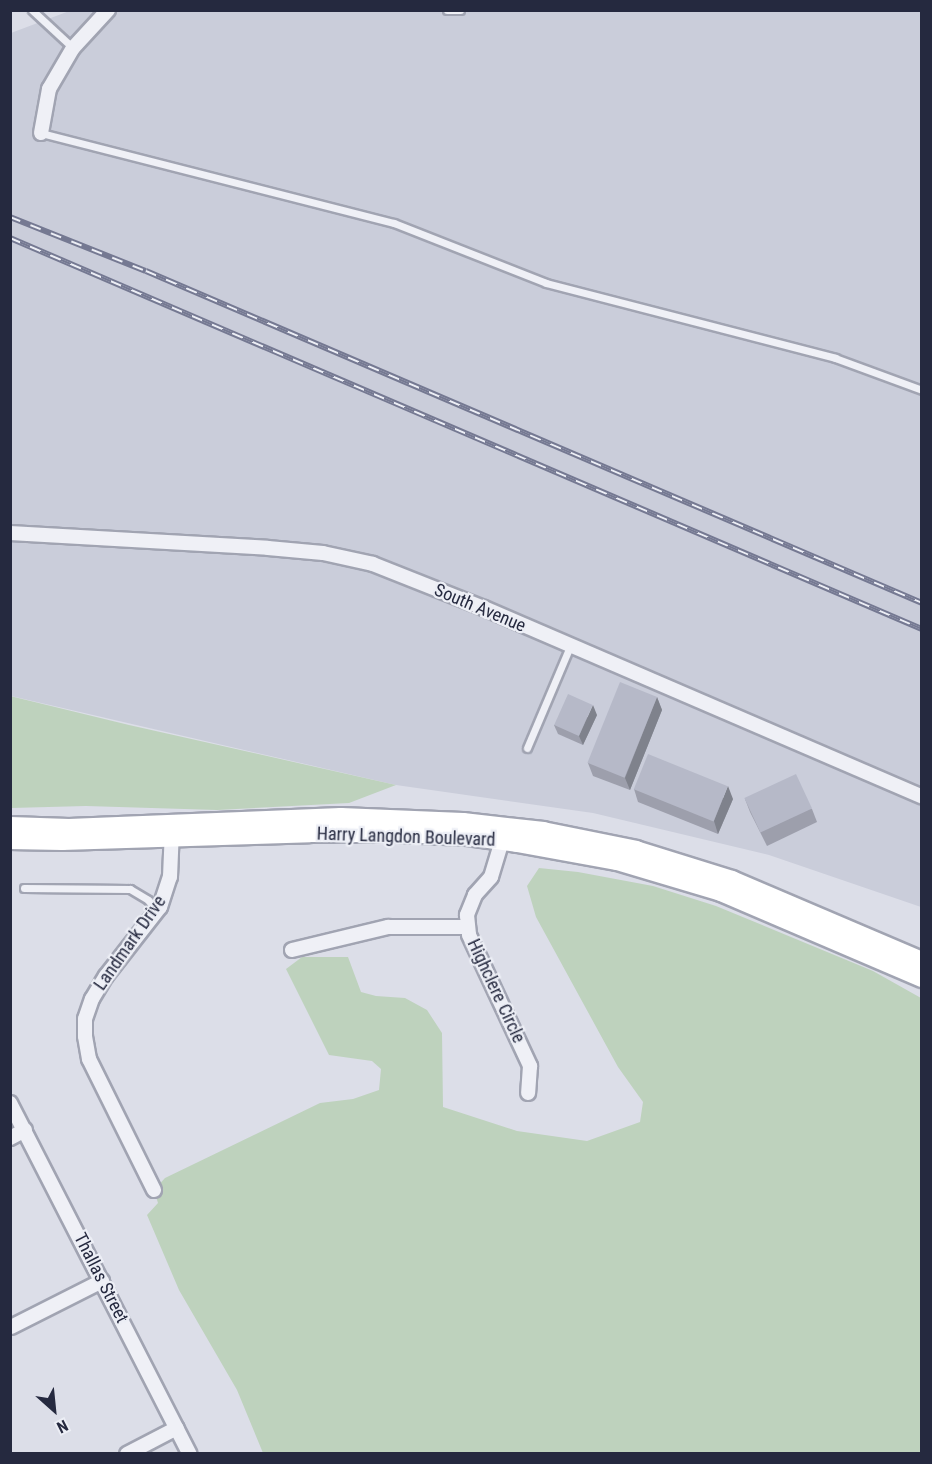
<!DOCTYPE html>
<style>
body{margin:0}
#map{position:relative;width:932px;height:1464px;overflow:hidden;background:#dcdee8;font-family:"Roboto Condensed",sans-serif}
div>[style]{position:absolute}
.built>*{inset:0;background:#cacdda}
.green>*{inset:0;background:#bed2bd}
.roads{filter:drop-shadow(2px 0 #a1a4b2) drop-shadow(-2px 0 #a1a4b2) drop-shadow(0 2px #a1a4b2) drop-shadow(0 -2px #a1a4b2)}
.service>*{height:7px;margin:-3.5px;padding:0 3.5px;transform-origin:3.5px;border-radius:3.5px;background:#eff0f6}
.minor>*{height:14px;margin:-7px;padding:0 7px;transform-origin:7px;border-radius:7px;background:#eff0f6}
.secondary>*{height:18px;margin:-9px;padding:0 9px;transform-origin:9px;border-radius:9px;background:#fff}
.rail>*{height:6px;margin-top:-3px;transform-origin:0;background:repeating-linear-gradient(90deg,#eceef5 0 11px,#757992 0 22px);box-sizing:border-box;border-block:2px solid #757992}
.wall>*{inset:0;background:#9d9fac}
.shaded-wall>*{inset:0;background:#7f828c}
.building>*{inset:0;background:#b6b9c8;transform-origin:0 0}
span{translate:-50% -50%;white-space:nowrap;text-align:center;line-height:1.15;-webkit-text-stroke:4.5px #eceef5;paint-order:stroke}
.street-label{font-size:18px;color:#25293f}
.frame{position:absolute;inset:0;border:12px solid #25293f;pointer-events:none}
.north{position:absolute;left:24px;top:1380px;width:60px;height:60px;-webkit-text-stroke:4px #eceef5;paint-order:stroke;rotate:153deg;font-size:16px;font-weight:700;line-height:24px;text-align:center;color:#25293f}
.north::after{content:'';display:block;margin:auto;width:21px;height:27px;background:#25293f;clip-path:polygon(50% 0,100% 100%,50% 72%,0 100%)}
</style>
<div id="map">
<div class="built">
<div style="clip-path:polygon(72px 10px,921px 11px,921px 907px,769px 855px,593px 813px,396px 785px,11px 696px,11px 33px)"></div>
</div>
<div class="green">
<div style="clip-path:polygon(10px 696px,129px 725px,396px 785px,349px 803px,217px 810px,86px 806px,11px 808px)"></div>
<div style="clip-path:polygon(539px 868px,578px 872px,653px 886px,716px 906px,873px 971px,921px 998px,921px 1453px,263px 1453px,237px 1390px,179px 1290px,147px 1215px,158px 1203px,154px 1190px,165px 1178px,320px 1103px,353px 1099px,379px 1090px,381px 1069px,372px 1061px,329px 1055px,286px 969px,302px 957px,348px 957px,361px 992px,376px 996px,405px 998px,427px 1010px,442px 1033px,443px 1107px,517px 1131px,587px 1141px,640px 1122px,643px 1102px,618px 1067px,536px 917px,527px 886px)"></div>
</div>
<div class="roads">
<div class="service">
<div style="left:32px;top:10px;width:56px;rotate:42.8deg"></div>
<div style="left:447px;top:10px;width:13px"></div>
<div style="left:41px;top:133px;width:364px;rotate:14.3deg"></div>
<div style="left:394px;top:223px;width:163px;rotate:21.5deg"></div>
<div style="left:546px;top:283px;width:299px;rotate:14.5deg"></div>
<div style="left:835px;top:358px;width:93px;rotate:20.2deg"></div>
<div style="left:527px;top:748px;width:111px;rotate:-67.1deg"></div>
<div style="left:24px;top:888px;width:106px;rotate:0.5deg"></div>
<div style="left:130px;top:889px;width:21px;rotate:31deg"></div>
<div style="left:148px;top:900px;width:14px;rotate:51deg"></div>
</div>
<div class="minor">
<div style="left:41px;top:133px;width:45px;rotate:-79.7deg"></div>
<div style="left:49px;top:89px;width:48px;rotate:-59.7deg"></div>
<div style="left:73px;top:48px;width:52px;rotate:-47.4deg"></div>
<div style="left:10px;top:533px;width:258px;rotate:3.3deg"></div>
<div style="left:268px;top:548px;width:55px;rotate:5.2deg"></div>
<div style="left:323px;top:553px;width:51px;rotate:12.4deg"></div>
<div style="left:373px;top:564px;width:119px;rotate:21.6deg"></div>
<div style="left:484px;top:608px;width:477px;rotate:23.3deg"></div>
<div style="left:504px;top:834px;width:45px;rotate:106.8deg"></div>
<div style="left:491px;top:877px;width:24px;rotate:132deg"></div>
<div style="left:475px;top:895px;width:22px;rotate:112deg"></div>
<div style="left:467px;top:915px;width:20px;rotate:84deg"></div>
<div style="left:469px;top:935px;width:145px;rotate:65deg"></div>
<div style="left:530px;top:1066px;width:27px;rotate:94deg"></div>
<div style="left:292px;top:950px;width:99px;rotate:-13.5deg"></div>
<div style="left:388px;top:927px;width:80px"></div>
<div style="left:10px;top:1103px;width:394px;rotate:62.9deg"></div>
<div style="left:10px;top:1138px;width:17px;rotate:-28deg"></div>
<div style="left:154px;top:1190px;width:146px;rotate:-116.4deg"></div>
<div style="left:89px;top:1059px;width:23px;rotate:-100deg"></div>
<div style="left:85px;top:1036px;width:17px;rotate:-90deg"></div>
<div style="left:85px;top:1019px;width:21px;rotate:-71deg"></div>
<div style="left:92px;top:999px;width:27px;rotate:-59deg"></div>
<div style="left:106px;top:976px;width:88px;rotate:-52deg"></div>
<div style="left:160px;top:907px;width:32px;rotate:-72deg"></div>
<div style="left:170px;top:877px;width:48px;rotate:-87.6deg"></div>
<div style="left:11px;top:1327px;width:102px;rotate:-26.8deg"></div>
<div style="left:127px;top:1454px;width:56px;rotate:-27.5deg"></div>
</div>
<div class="secondary">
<div style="left:10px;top:826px;width:59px;rotate:1.9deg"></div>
<div style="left:69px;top:828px;width:272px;rotate:-2.3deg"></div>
<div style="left:341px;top:817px;width:122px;rotate:2.3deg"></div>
<div style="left:463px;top:822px;width:81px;rotate:6.4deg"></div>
<div style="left:543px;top:831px;width:95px;rotate:11.5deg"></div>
<div style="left:636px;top:850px;width:101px;rotate:17.4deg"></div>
<div style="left:732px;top:880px;width:207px;rotate:23.1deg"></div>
<div style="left:10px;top:840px;width:52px;rotate:1.1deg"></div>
<div style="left:62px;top:841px;width:248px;rotate:-1.8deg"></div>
<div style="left:310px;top:833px;width:87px"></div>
<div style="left:397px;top:833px;width:70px;rotate:2.5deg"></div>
<div style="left:467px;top:836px;width:50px;rotate:8deg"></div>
<div style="left:517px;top:843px;width:102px;rotate:10.2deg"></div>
<div style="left:617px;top:861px;width:109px;rotate:16.6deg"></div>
<div style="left:721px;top:892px;width:219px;rotate:23.2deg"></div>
</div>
</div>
<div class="rail">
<div style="left:10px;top:217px;width:146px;rotate:21.7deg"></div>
<div style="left:146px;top:271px;width:844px;rotate:23.16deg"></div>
<div style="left:10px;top:238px;width:992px;rotate:23.21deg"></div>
</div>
<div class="wall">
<div style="clip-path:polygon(657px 697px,662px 710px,630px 790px,593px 776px,588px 763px)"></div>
<div style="clip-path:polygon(597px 715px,583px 745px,558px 734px,554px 725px)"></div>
<div style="clip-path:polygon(634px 789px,733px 799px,718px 834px,638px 802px)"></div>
<div style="clip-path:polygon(745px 799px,812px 809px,817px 822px,767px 846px,750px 812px)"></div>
</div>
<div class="shaded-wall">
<div style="clip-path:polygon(657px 697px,662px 710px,630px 790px,625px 778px)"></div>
<div style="clip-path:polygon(593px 705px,597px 715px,583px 745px,579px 736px)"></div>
<div style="clip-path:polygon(728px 786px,733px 799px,718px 834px,714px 821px)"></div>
</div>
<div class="building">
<div style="left:620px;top:682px;width:40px;height:87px;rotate:22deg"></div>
<div style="left:568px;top:694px;width:27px;height:34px;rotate:24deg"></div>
<div style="left:648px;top:754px;width:86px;height:38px;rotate:22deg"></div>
<div style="left:796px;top:774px;width:38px;height:57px;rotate:65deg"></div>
</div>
<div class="street-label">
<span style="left:480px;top:608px;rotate:23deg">South Avenue</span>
<span style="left:406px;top:837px;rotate:2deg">Harry Langdon Boulevard</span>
<span style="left:130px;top:943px;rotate:-55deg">Landmark Drive</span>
<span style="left:496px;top:991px;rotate:65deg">Highclere Circle</span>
<span style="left:101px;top:1278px;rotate:63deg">Thallas Street</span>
</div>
<div class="frame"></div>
<div class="north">N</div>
</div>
